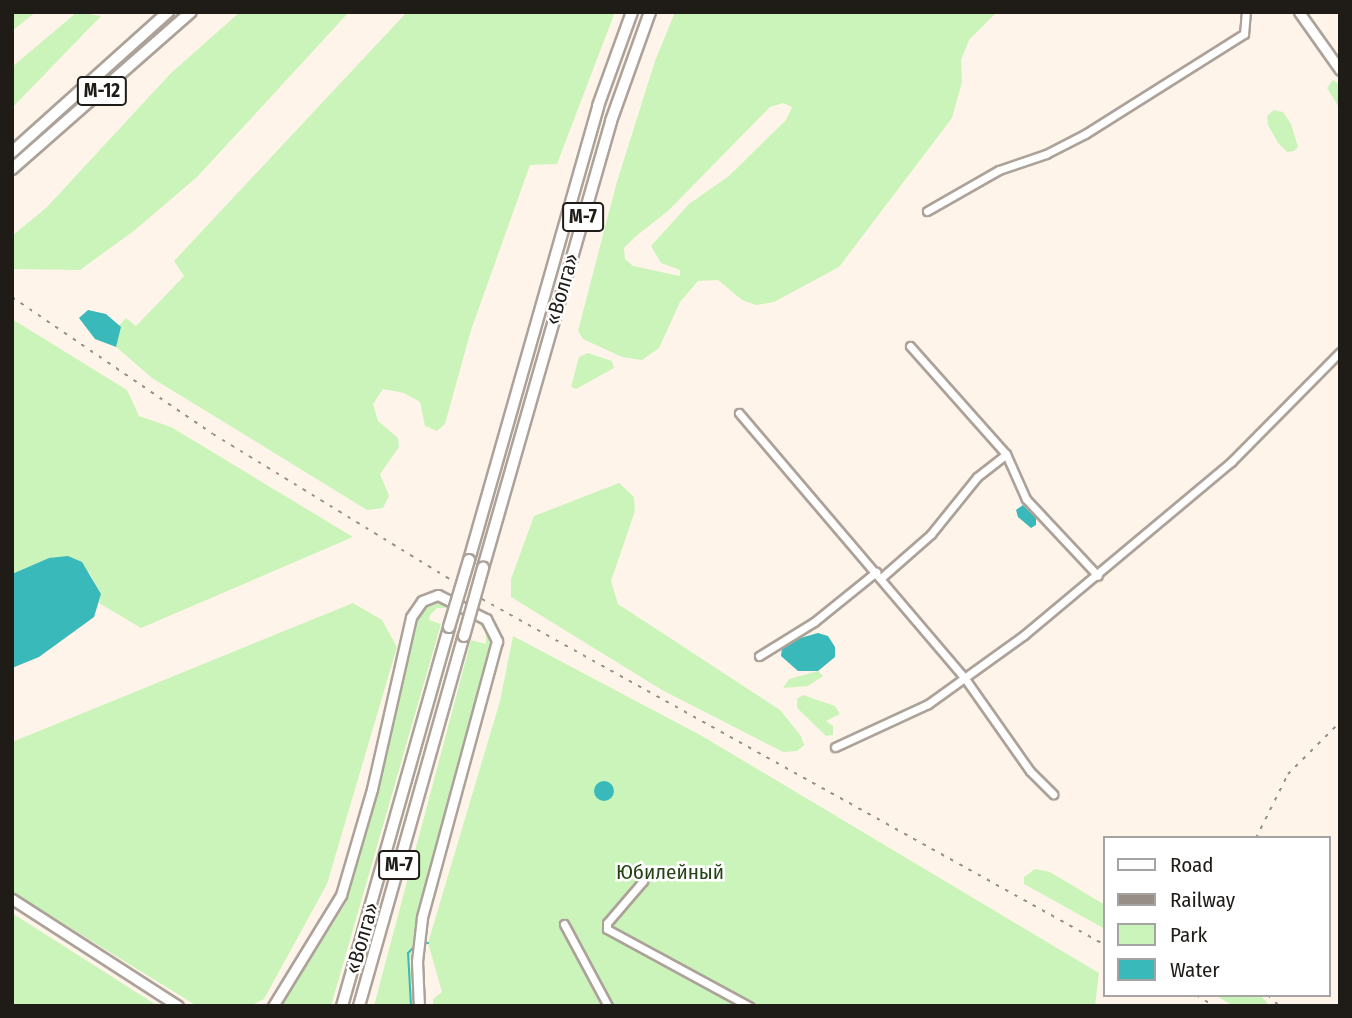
<!DOCTYPE html>
<meta charset="utf-8">
<style>
body{margin:0}
#map{position:relative;width:1352px;height:1018px;overflow:hidden;background:#fff4ea;font-family:"Fira Sans Condensed",sans-serif}
div>[style]{position:absolute}
.green>*{inset:0;background:#cbf4ba}
.water>*{inset:0;background:#39b9ba}
.round{border-radius:50%}
.stream>*{height:2px;margin:-1px;padding:0 1px;transform-origin:1px;border-radius:1px;background:#39b9ba}
.roads{filter:drop-shadow(2px 0 #aca299) drop-shadow(-2px 0 #aca299) drop-shadow(0 2px #aca299) drop-shadow(0 -2px #aca299)}
.minor>*{height:7px;margin:-3.5px;padding:0 3.5px;transform-origin:3.5px;border-radius:3.5px;background:#fff}
.major>*{height:9px;margin:-4.5px;padding:0 4.5px;transform-origin:4.5px;border-radius:4.5px;background:#fff}
.highway>*{height:10px;margin:-5px;padding:0 5px;transform-origin:5px;border-radius:5px;background:#fff}
.rail>*{height:2px;margin-top:-1px;transform-origin:0;background:repeating-linear-gradient(90deg,#968e87 0 3.5px,transparent 0 10.5px)}
.bridges{filter:drop-shadow(2px 0 #aca299) drop-shadow(-2px 0 #aca299) drop-shadow(0 2px #aca299) drop-shadow(0 -2px #aca299)}
.highway-bridge>*{height:10px;margin:-5px;padding:0 5px;transform-origin:5px;border-radius:5px;background:#fff}
span{translate:-50% -50%;white-space:nowrap;text-align:center;line-height:1.15;-webkit-text-stroke:5px #fff;paint-order:stroke}
.shield-label span{padding:2px 5px;background:#fff;border:2px solid;border-radius:5px;-webkit-text-stroke-width:0}
.shield-label{font-size:19px;color:#1f1b17;font-weight:700}
.street-label{font-size:21px;color:#1f1b17}
.park-label{font-size:21px;color:#244414}
.frame{position:absolute;inset:0;border:14px solid #1f1b17;pointer-events:none}
.legend{position:absolute;left:1103px;top:836px;width:228px;height:161px;box-sizing:border-box;background:#fff;border:2px solid #a5a4a2;margin:0;padding:9px 12px;list-style:none;font-size:21px;color:#1f1b17}
.legend li{display:flex;align-items:center;gap:14px;height:35px}
.legend b{width:35px;border:2px solid #a5a4a2}
</style>
<div id="map">
<div class="green">
<div style="clip-path:polygon(12px 12px,36px 12px,12px 31px)"></div>
<div style="clip-path:polygon(77px 12px,101px 16px,12px 108px,12px 67px)"></div>
<div style="clip-path:polygon(240px 12px,349px 12px,197px 177px,135px 230px,80px 270px,12px 269px,12px 236px,47px 207px,171px 73px)"></div>
<div style="clip-path:polygon(407px 12px,615px 12px,557px 164px,530px 165px,471px 330px,445px 424px,437px 431px,425px 426px,420px 402px,404px 393px,383px 389px,373px 404px,378px 421px,398px 438px,399px 447px,380px 474px,389px 496px,383px 508px,367px 510px,152px 378px,107px 339px,126px 318px,136px 326px,184px 276px,174px 261px)"></div>
<div style="clip-path:polygon(evenodd,675px 12px,997px 12px,969px 40px,961px 60px,962px 82px,952px 118px,839px 267px,774px 302px,756px 305px,742px 300px,718px 280px,698px 281px,680px 302px,659px 348px,642px 360px,622px 357px,583px 339px,578px 331px,616px 185px,655px 61px,675px 12px,783px 103px,792px 107px,786px 120px,729px 176px,689px 204px,651px 246px,661px 263px,680px 270px,680px 276px,633px 266px,625px 259px,624px 248px,635px 237px,669px 210px,770px 107px,783px 103px)"></div>
<div style="clip-path:polygon(1333px 80px,1340px 85px,1340px 109px,1327px 88px)"></div>
<div style="clip-path:polygon(1274px 110px,1283px 112px,1291px 124px,1298px 147px,1294px 151px,1287px 152px,1278px 143px,1268px 125px,1267px 116px)"></div>
<div style="clip-path:polygon(12px 319px,127px 390px,139px 416px,171px 427px,353px 537px,141px 628px,99px 603px,101px 594px,89px 572px,49px 558px,12px 574px)"></div>
<div style="clip-path:polygon(588px 353px,612px 361px,614px 368px,576px 389px,571px 387px,579px 357px)"></div>
<div style="clip-path:polygon(619px 483px,634px 497px,635px 511px,611px 581px,618px 604px,780px 710px,801px 736px,804px 745px,797px 751px,783px 752px,662px 690px,511px 597px,511px 579px,534px 516px)"></div>
<div style="clip-path:polygon(436px 601px,447px 602px,446px 608px,437px 608px,430px 615px,429px 620px,441px 624px,331px 1006px,281px 1006px,346px 903px,415px 623px,423px 608px)"></div>
<div style="clip-path:polygon(353px 603px,382px 620px,397px 647px,327px 884px,264px 999px,250px 1006px,197px 1006px,12px 892px,12px 742px)"></div>
<div style="clip-path:polygon(476px 620px,488px 629px,492px 645px,417px 918px,410px 961px,414px 1006px,374px 1006px,471px 640px,486px 644px,486px 632px)"></div>
<div style="clip-path:polygon(513px 636px,702px 736px,1099px 973px,1095px 1006px,433px 1006px,433px 999px,442px 992px,428px 943px,500px 701px)"></div>
<div style="clip-path:polygon(818px 671px,823px 676px,808px 686px,783px 688px,789px 679px)"></div>
<div style="clip-path:polygon(803px 695px,835px 706px,840px 714px,826px 721px,833px 726px,833px 735px,826px 736px,797px 708px,797px 699px)"></div>
<div style="clip-path:polygon(1035px 869px,1050px 872px,1105px 905px,1105px 929px,1024px 884px,1024px 877px)"></div>
<div style="clip-path:polygon(12px 913px,158px 1006px,12px 1006px)"></div>
<div style="clip-path:polygon(1215px 995px,1260px 995px,1270px 1006px,1233px 1006px)"></div>
</div>
<div class="water">
<div style="clip-path:polygon(88px 310px,106px 314px,121px 327px,116px 347px,95px 339px,79px 318px)"></div>
<div style="clip-path:polygon(1023px 505px,1036px 518px,1036px 525px,1031px 528px,1018px 517px,1016px 510px)"></div>
<div style="clip-path:polygon(68px 556px,82px 562px,101px 594px,94px 617px,39px 657px,12px 668px,12px 574px,49px 558px)"></div>
<div style="clip-path:polygon(818px 633px,828px 636px,835px 647px,835px 657px,818px 671px,798px 671px,781px 656px,782px 648px,793px 640px)"></div>
<div class="round" style="left:594px;top:781px;width:20px;height:20px"></div>
</div>
<div class="stream">
<div style="left:421px;top:944px;width:7px;rotate:-8deg"></div>
<div style="left:411px;top:1006px;width:53px;rotate:-93.2deg"></div>
<div style="left:408px;top:953px;width:11px;rotate:-45deg"></div>
</div>
<div class="roads">
<div class="minor">
<div style="left:927px;top:211px;width:83px;rotate:-29.7deg"></div>
<div style="left:999px;top:170px;width:50px;rotate:-18.8deg"></div>
<div style="left:1046px;top:154px;width:44px;rotate:-27.1deg"></div>
<div style="left:1085px;top:134px;width:188px;rotate:-32.2deg"></div>
<div style="left:1244px;top:34px;width:22px;rotate:-85deg"></div>
<div style="left:910px;top:346px;width:144px;rotate:48.4deg"></div>
<div style="left:1006px;top:454px;width:49px;rotate:66deg"></div>
<div style="left:1026px;top:499px;width:105px;rotate:46.9deg"></div>
<div style="left:739px;top:413px;width:350px;rotate:49.6deg"></div>
<div style="left:966px;top:680px;width:111px;rotate:54.9deg"></div>
<div style="left:1030px;top:771px;width:33px;rotate:45deg"></div>
<div style="left:881px;top:578px;width:67px;rotate:-41.3deg"></div>
<div style="left:931px;top:534px;width:73px;rotate:-51.1deg"></div>
<div style="left:977px;top:477px;width:37px;rotate:-38deg"></div>
<div style="left:759px;top:656px;width:65px;rotate:-31.7deg"></div>
<div style="left:814px;top:622px;width:80px;rotate:-38.9deg"></div>
<div style="left:835px;top:747px;width:102px;rotate:-24.8deg"></div>
<div style="left:928px;top:704px;width:118px;rotate:-35.7deg"></div>
<div style="left:1024px;top:635px;width:270px;rotate:-39.9deg"></div>
<div style="left:1231px;top:462px;width:155px;rotate:-45.3deg"></div>
<div style="left:646px;top:872px;width:9px;rotate:108deg"></div>
<div style="left:643px;top:881px;width:55px;rotate:130.6deg"></div>
<div style="left:607px;top:923px;width:6px;rotate:90deg"></div>
<div style="left:607px;top:929px;width:162px;rotate:28.5deg"></div>
<div style="left:564px;top:924px;width:93px;rotate:61.8deg"></div>
</div>
<div class="major">
<div style="left:1299px;top:12px;width:71px;rotate:54.7deg"></div>
<div style="left:12px;top:899px;width:197px;rotate:32.8deg"></div>
<div style="left:273px;top:1006px;width:130px;rotate:-58.5deg"></div>
<div style="left:341px;top:895px;width:110px;rotate:-73.7deg"></div>
<div style="left:372px;top:789px;width:176px;rotate:-77.2deg"></div>
<div style="left:411px;top:617px;width:19px;rotate:-55deg"></div>
<div style="left:422px;top:601px;width:17px;rotate:-21deg"></div>
<div style="left:438px;top:595px;width:54px;rotate:26.6deg"></div>
<div style="left:486px;top:619px;width:25px;rotate:63deg"></div>
<div style="left:497px;top:641px;width:287px;rotate:105.2deg"></div>
<div style="left:422px;top:918px;width:43px;rotate:96.6deg"></div>
<div style="left:417px;top:961px;width:45px;rotate:87.5deg"></div>
</div>
<div class="highway">
<div style="left:12px;top:152px;width:210px;rotate:-41.9deg"></div>
<div style="left:12px;top:169px;width:238px;rotate:-41.3deg"></div>
<div style="left:469px;top:560px;width:472px;rotate:-74.1deg"></div>
<div style="left:598px;top:106px;width:100px;rotate:-70.1deg"></div>
<div style="left:483px;top:568px;width:465px;rotate:-74deg"></div>
<div style="left:611px;top:121px;width:116px;rotate:-70.3deg"></div>
<div style="left:342px;top:1006px;width:394px;rotate:-74.2deg"></div>
<div style="left:359px;top:1006px;width:385px;rotate:-74.2deg"></div>
</div>
</div>
<div class="rail">
<div style="left:12px;top:297px;width:243px;rotate:34.3deg"></div>
<div style="left:213px;top:434px;width:316px;rotate:31.5deg"></div>
<div style="left:482px;top:599px;width:713px;rotate:29.05deg"></div>
<div style="left:1256px;top:838px;width:72px;rotate:-63.4deg"></div>
<div style="left:1288px;top:774px;width:74px;rotate:-45deg"></div>
<div style="left:1196px;top:995px;width:21px;rotate:31deg"></div>
<div style="left:1268px;top:995px;width:16px;rotate:45deg"></div>
<div style="left:1307px;top:1005px;width:1px;rotate:45deg"></div>
</div>
<div class="bridges">
<div class="highway-bridge">
<div style="left:449px;top:627px;width:70px;rotate:-73.4deg"></div>
<div style="left:464px;top:636px;width:71px;rotate:-74.4deg"></div>
</div>
</div>
<div class="shield-label">
<span style="left:102px;top:91px">М-12</span>
<span style="left:583px;top:217px">М-7</span>
<span style="left:399px;top:865px">М-7</span>
</div>
<div class="street-label">
<span style="left:562px;top:289px;rotate:-74deg">«Волга»</span>
<span style="left:362px;top:938px;rotate:-74deg">«Волга»</span>
</div>
<div class="park-label">
<span style="left:670px;top:872px">Юбилейный</span>
</div>
<div class="frame"></div>
<ul class="legend">
<li><b style="height:9px;background:#fff"></b>Road</li>
<li><b style="height:9px;background:#968e87"></b>Railway</li>
<li><b style="height:19px;background:#cbf4ba"></b>Park</li>
<li><b style="height:19px;background:#39b9ba"></b>Water</li>
</ul>
</div>
